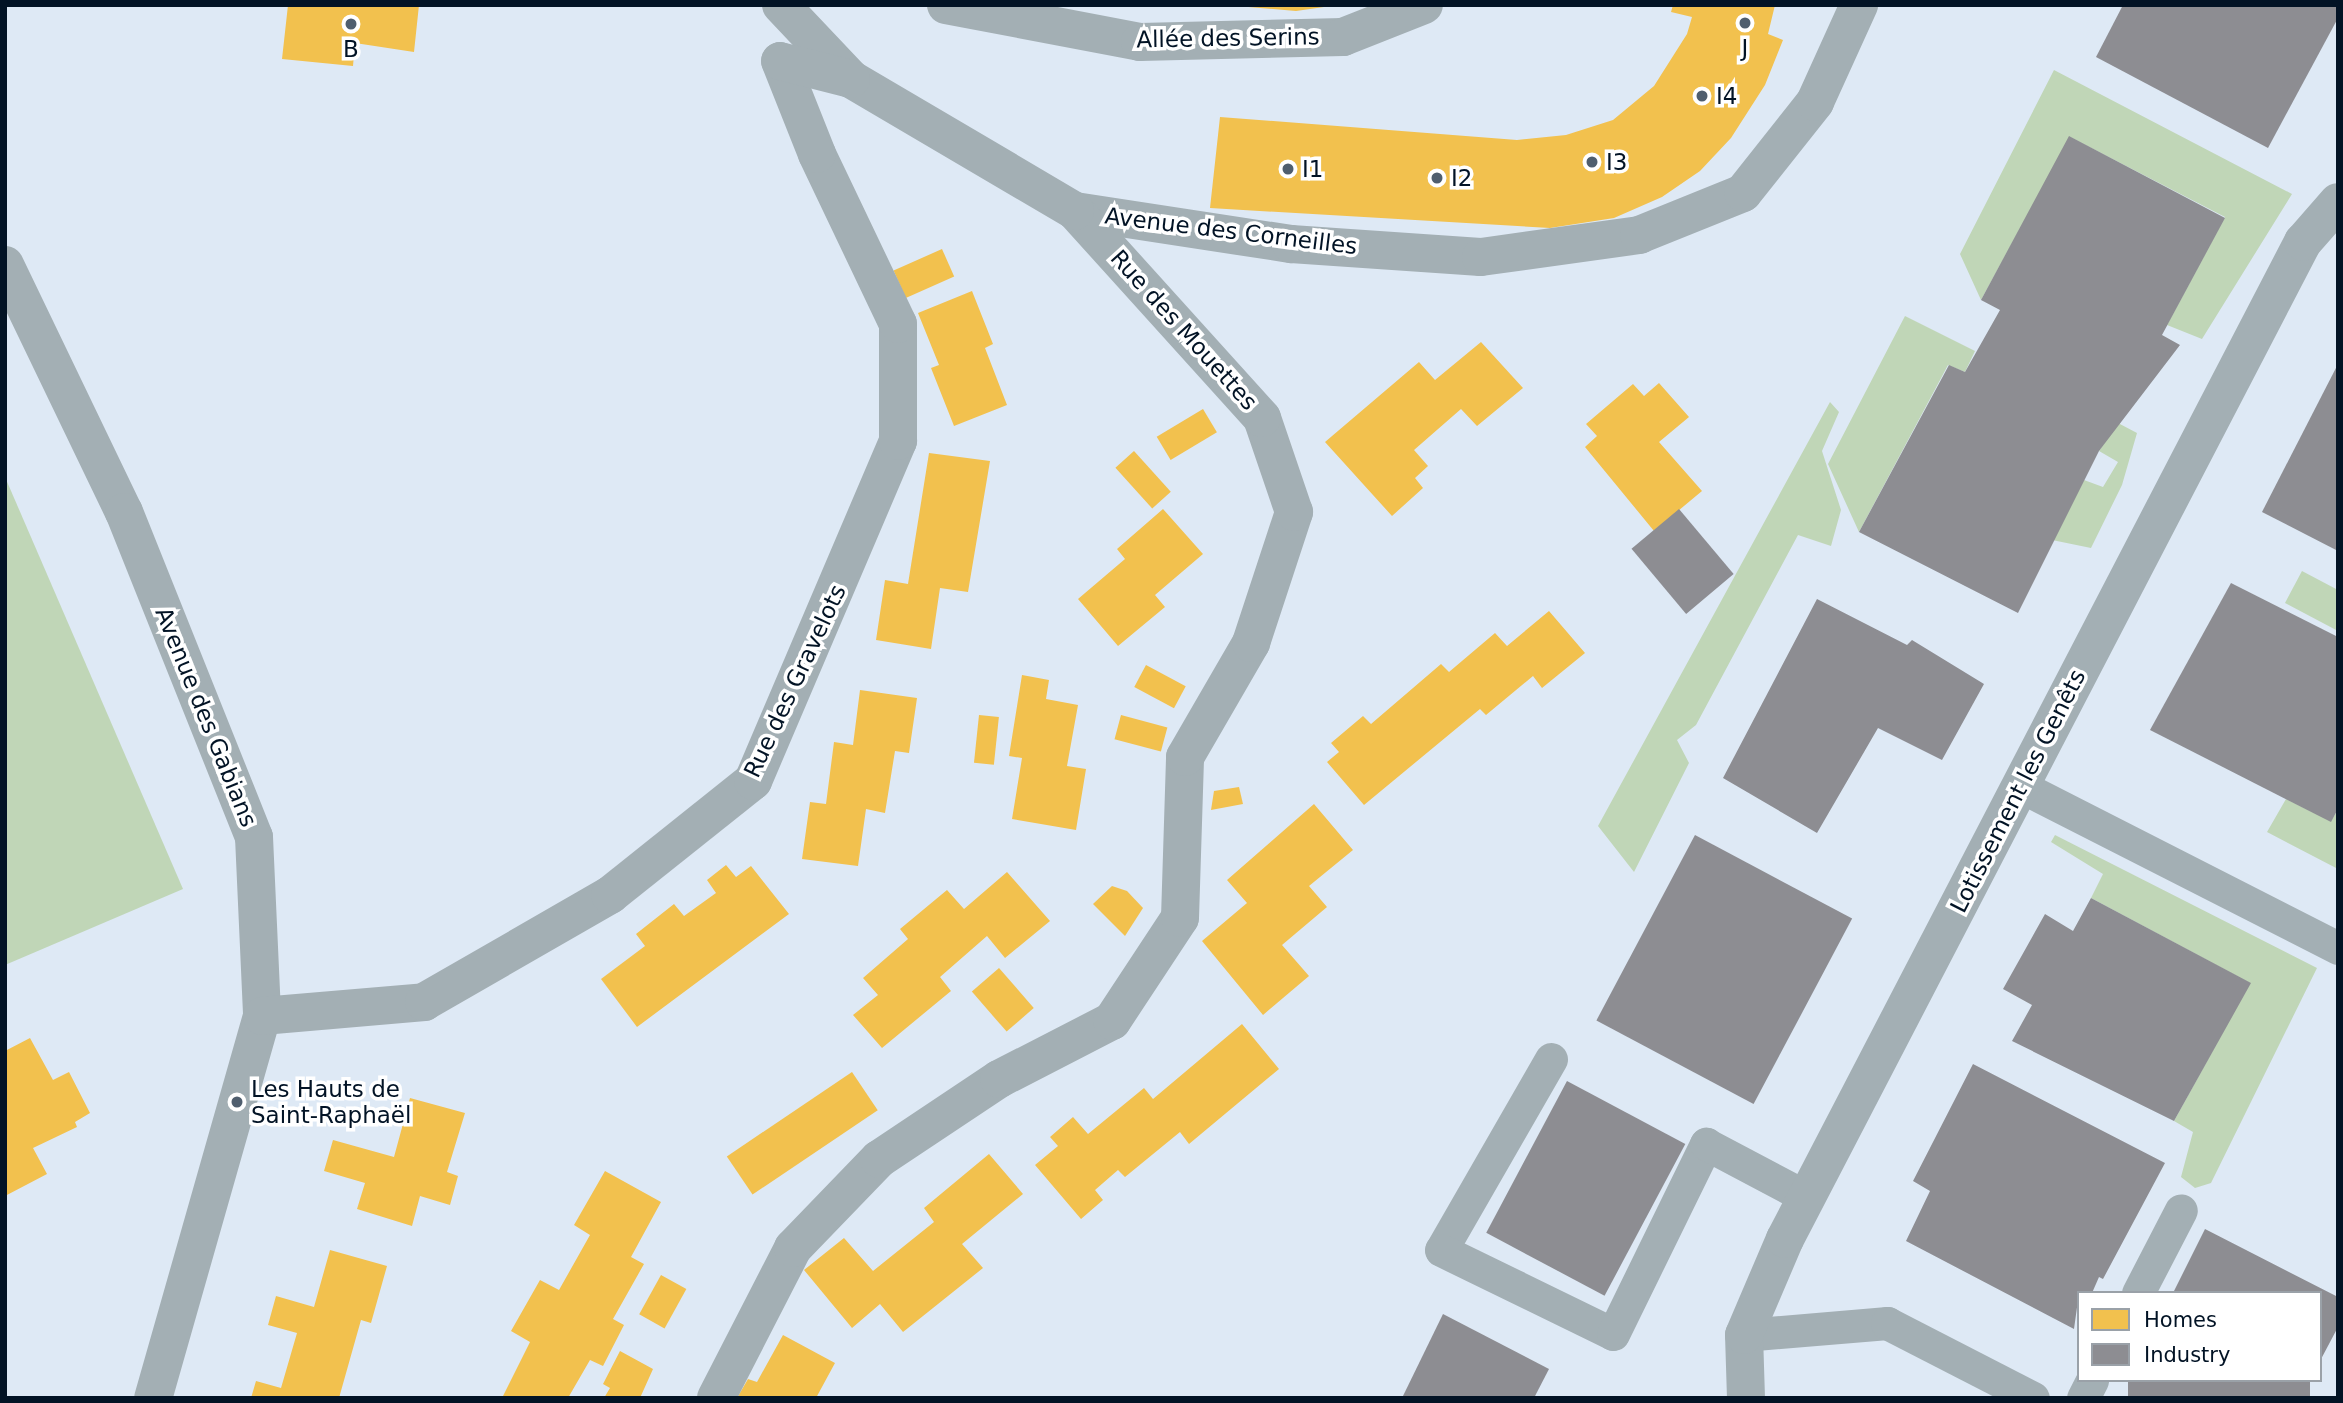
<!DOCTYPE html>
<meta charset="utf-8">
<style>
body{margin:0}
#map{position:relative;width:2343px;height:1403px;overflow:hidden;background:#dee9f5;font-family:"DejaVu Sans",sans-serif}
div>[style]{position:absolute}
.green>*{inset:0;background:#c0d6b7}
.homes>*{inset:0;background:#f2c14e;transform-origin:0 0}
.industry>*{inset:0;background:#8d8d92;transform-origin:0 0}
.service>*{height:33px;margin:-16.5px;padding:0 16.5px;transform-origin:16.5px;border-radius:16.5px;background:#a3afb4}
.minor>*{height:38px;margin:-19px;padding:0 19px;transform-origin:19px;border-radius:19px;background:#a3afb4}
.dots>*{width:19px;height:19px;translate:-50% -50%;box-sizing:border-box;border:4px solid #fff;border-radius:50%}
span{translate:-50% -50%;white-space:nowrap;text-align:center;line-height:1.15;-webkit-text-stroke:7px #fff;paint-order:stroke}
.street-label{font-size:23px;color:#021325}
.poi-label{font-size:23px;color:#021325}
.left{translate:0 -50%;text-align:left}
.frame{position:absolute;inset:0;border:7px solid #021325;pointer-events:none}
.legend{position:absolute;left:2077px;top:1291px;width:245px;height:91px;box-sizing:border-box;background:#fff;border:2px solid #9aa1a8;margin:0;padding:9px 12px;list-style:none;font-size:21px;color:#021325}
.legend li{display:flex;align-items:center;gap:14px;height:35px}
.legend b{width:35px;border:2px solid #9aa1a8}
</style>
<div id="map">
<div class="green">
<div style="clip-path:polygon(2054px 70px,2292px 194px,2202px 339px,2167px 325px,2225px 217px,2070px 137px,1981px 300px,1960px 254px)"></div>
<div style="clip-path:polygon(1905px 316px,1975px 351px,1965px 372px,1948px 365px,1859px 532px,1828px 464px)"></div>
<div style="clip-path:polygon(1830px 402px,1839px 412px,1822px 451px,1841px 510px,1831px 546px,1798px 535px,1696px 725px,1677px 740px,1689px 763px,1634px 872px,1598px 826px)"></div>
<div style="clip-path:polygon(2118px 423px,2137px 433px,2122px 485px,2091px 548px,2052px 540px,2084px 480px,2103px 487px,2118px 462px,2099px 451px)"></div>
<div style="clip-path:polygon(5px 477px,183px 889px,5px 965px)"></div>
<div style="clip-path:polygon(2302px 571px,2338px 590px,2338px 631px,2285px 603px)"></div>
<div style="clip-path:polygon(2286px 799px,2331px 821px,2338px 810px,2338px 869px,2267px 832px)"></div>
<div style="clip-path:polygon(2055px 835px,2317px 968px,2211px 1183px,2195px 1188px,2181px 1177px,2193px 1132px,2174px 1121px,2250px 983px,2091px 898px,2103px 874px,2051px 842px)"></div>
</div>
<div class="homes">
<div style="clip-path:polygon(288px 5px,419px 5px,414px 52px,355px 43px,353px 66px,282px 59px)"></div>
<div style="clip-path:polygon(1225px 5px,1331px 5px,1331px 6px,1296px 11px)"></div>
<div style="clip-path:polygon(1673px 5px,1775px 5px,1768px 34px,1783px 40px,1765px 85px,1731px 138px,1700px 171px,1662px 197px,1614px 218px,1550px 228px,1210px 208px,1220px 117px,1517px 140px,1566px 135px,1613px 120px,1654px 86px,1687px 34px,1692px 17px,1671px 12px)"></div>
<div style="left:942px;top:249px;width:30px;height:53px;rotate:66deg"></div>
<div style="clip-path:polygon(972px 291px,993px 344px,985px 348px,1007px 405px,954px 426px,931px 368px,939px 365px,918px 313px)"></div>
<div style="clip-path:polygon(1481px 342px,1523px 388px,1477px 426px,1461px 409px,1414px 450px,1428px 466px,1415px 478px,1423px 488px,1392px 516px,1325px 442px,1419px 362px,1435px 380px)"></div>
<div style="clip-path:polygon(1659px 383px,1689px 417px,1659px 442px,1702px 491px,1654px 531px,1585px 447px,1597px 436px,1586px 424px,1633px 384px,1644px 396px)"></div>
<div style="left:1203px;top:409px;width:27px;height:54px;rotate:59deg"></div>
<div style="left:1134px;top:451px;width:55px;height:25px;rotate:48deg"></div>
<div style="clip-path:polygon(929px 453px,990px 461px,968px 592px,940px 588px,931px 649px,876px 640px,885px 580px,908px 584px)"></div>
<div style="clip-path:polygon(1163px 509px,1203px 554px,1155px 595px,1165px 607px,1118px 646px,1078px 599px,1125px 559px,1117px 549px)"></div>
<div style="clip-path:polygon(1549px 611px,1585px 653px,1542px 688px,1533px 676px,1486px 715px,1480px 709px,1364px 805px,1327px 762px,1339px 752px,1331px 743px,1363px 716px,1371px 724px,1441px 664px,1449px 672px,1495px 633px,1507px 646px)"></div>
<div style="left:1146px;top:665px;width:45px;height:25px;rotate:28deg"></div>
<div style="clip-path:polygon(1022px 675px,1049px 680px,1046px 699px,1078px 705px,1067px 766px,1086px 769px,1076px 830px,1012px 819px,1022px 758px,1009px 756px)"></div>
<div style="clip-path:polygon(860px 690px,917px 698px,909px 753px,895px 751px,885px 813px,866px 809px,858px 866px,802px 859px,810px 802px,826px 804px,834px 742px,853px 745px)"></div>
<div style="left:979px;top:715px;width:20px;height:48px;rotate:6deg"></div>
<div style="left:1121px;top:715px;width:48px;height:25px;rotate:15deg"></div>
<div style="clip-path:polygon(1239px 787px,1243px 804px,1211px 810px,1214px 791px)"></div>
<div style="clip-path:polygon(1314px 804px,1353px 850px,1309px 886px,1327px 907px,1282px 945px,1309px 976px,1263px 1015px,1202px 941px,1247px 903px,1227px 880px)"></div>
<div style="clip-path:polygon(726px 865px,736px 877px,751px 866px,789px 914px,637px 1027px,601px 979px,645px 946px,636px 934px,674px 904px,684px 916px,716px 893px,707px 880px)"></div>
<div style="clip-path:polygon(1007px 872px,1050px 921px,1005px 958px,987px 936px,940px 977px,951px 991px,882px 1048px,853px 1015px,878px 995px,863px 978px,908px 939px,900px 929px,947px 890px,964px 909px)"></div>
<div style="clip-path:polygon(1112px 886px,1127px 891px,1143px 908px,1125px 936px,1093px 904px)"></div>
<div style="left:999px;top:968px;width:53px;height:36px;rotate:49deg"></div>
<div style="clip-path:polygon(1242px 1024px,1279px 1069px,1189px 1144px,1180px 1132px,1125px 1177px,1118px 1170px,1095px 1190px,1103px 1200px,1081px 1219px,1035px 1165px,1058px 1146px,1050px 1137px,1073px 1117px,1088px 1134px,1144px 1088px,1153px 1099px)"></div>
<div style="clip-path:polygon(30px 1038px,53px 1080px,69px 1072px,90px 1113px,75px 1122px,77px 1127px,33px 1148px,47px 1174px,5px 1196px,5px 1051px)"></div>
<div style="left:852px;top:1072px;width:46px;height:151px;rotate:56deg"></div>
<div style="clip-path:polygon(410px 1098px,465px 1113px,447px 1172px,458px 1176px,450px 1205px,420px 1196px,412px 1226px,357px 1209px,365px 1183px,324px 1171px,333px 1140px,394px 1157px)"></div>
<div style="clip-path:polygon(989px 1154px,1023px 1194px,962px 1244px,983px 1268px,903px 1332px,880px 1304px,852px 1328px,804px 1270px,844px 1238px,873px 1271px,934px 1222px,924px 1208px)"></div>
<div style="clip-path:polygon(605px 1171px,661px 1202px,631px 1257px,644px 1264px,613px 1319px,624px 1325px,603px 1366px,590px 1360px,568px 1398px,502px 1398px,530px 1342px,511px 1331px,540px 1280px,559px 1290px,590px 1235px,574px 1225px)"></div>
<div style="clip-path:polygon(330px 1250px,387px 1266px,371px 1323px,361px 1320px,339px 1398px,251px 1398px,256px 1381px,281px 1388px,297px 1333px,268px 1325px,276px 1296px,314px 1307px)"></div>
<div style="left:661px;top:1275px;width:29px;height:45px;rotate:29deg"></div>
<div style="clip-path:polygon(783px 1335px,835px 1363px,816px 1398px,737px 1398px,748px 1379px,757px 1382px)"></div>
<div style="clip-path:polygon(620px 1351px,653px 1369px,640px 1398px,604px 1398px,610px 1388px,603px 1384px)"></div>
</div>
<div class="industry">
<div style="clip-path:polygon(2123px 5px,2338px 5px,2338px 18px,2268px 148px,2096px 57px)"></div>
<div style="clip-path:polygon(2069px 136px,2225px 218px,2162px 335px,2180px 345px,2099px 451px,2018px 613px,1859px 532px,1949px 365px,1965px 372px,2000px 310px,1981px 300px)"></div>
<div style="clip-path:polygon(2338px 364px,2338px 551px,2262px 512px)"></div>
<div style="left:1679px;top:509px;width:85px;height:62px;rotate:50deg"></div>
<div style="clip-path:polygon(2231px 583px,2338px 637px,2338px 809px,2331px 822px,2150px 730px)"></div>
<div style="clip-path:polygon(1817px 599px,1907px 645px,1912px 640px,1984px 684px,1942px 760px,1878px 728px,1817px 833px,1723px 778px)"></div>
<div style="left:1695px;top:835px;width:178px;height:210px;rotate:28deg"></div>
<div style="clip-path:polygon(2091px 898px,2251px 983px,2174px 1121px,2012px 1041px,2032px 1005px,2003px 989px,2045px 914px,2073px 931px)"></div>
<div style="clip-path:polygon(1973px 1064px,2165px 1163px,2103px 1279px,2099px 1277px,2092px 1293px,2079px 1293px,2074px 1329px,1906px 1241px,1930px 1191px,1913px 1181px)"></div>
<div style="left:1567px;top:1081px;width:134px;height:172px;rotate:28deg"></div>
<div style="clip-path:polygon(2205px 1229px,2338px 1297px,2338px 1327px,2320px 1361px,2320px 1293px,2173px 1293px)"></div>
<div style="clip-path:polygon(1443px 1314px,1549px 1369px,1534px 1398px,1402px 1398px)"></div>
<div style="left:2128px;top:1380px;width:182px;height:20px"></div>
</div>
<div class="service">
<div style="left:2020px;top:786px;width:357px;rotate:27deg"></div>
<div style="left:1551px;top:1059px;width:220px;rotate:119.9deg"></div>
<div style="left:1441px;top:1250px;width:191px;rotate:26deg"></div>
<div style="left:1613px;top:1334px;width:212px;rotate:-63.9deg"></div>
<div style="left:1706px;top:1144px;width:113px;rotate:27.9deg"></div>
<div style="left:2138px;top:1293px;width:93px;rotate:-62.6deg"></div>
<div style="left:1744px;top:1335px;width:144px;rotate:-4.8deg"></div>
<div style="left:1887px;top:1323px;width:164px;rotate:27.2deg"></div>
<div style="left:2083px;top:1398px;width:20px;rotate:-63deg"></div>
</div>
<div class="minor">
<div style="left:781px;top:5px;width:102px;rotate:46.6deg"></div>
<div style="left:946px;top:5px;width:197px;rotate:10.8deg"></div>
<div style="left:1140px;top:42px;width:203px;rotate:-1.4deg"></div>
<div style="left:1343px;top:37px;width:87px;rotate:-21.6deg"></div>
<div style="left:1075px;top:211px;width:219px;rotate:8.7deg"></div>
<div style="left:1291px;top:244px;width:190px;rotate:3.9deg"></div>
<div style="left:1481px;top:257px;width:160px;rotate:-7.9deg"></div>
<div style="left:1639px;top:235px;width:112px;rotate:-22deg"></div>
<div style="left:1743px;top:193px;width:116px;rotate:-51.6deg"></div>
<div style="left:1815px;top:102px;width:107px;rotate:-65.6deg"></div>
<div style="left:5px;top:265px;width:274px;rotate:64.3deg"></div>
<div style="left:124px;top:512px;width:350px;rotate:68.2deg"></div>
<div style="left:254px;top:837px;width:179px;rotate:87.4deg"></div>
<div style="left:262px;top:1016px;width:397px;rotate:105.9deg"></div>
<div style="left:262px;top:1016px;width:163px;rotate:-4.9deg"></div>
<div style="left:424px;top:1002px;width:215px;rotate:-29.9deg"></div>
<div style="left:610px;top:895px;width:183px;rotate:-38.6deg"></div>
<div style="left:753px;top:781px;width:370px;rotate:-66.9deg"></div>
<div style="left:898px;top:441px;width:117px;rotate:-90deg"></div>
<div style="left:898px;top:324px;width:188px;rotate:-115.5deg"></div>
<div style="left:817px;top:154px;width:100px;rotate:-111.7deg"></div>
<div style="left:716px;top:1398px;width:169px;rotate:-62.8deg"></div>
<div style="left:793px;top:1248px;width:124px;rotate:-46deg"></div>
<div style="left:879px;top:1159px;width:144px;rotate:-33.7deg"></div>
<div style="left:999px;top:1079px;width:127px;rotate:-27.2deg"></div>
<div style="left:1112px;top:1021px;width:123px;rotate:-56.6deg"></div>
<div style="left:1180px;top:918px;width:161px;rotate:-88.2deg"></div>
<div style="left:1185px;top:757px;width:132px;rotate:-59.9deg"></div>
<div style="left:1251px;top:643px;width:138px;rotate:-71.8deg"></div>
<div style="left:1294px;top:512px;width:99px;rotate:-108.8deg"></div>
<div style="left:1262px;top:418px;width:279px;rotate:-132.1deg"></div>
<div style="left:1075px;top:211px;width:260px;rotate:-149.5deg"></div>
<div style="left:851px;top:79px;width:73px;rotate:-165.8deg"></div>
<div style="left:1746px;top:1398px;width:63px;rotate:-91.8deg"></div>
<div style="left:1744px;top:1335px;width:104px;rotate:-66.9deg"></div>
<div style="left:1785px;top:1239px;width:1124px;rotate:-62.55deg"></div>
<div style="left:2303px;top:242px;width:53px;rotate:-48.8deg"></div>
</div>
<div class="dots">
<div style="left:1745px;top:23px;background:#4f5e6e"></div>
<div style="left:351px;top:24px;background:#4f5e6e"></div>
<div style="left:1702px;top:96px;background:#4f5e6e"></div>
<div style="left:1592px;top:162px;background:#4f5e6e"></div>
<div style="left:1288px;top:169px;background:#4f5e6e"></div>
<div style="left:1437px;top:178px;background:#4f5e6e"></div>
<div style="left:237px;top:1102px;background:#4f5e6e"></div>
</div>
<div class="street-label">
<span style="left:1228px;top:38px;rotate:-1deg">Allée des Serins</span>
<span style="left:1231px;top:231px;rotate:7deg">Avenue des Corneilles</span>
<span style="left:1184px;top:330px;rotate:48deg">Rue des Mouettes</span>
<span style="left:795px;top:681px;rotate:-65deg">Rue des Gravelots</span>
<span style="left:206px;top:717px;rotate:68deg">Avenue des Gabians</span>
<span style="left:2018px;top:791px;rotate:-63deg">Lotissement les Genêts</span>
</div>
<div class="poi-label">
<span style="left:1745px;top:48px">J</span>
<span style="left:351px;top:49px">B</span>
<span class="left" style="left:1716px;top:96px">I4</span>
<span class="left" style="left:1606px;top:162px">I3</span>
<span class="left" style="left:1302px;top:169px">I1</span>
<span class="left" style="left:1451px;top:178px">I2</span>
<span class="left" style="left:251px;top:1102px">Les Hauts de<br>Saint-Raphaël</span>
</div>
<div class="frame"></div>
<ul class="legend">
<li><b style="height:19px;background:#f2c14e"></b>Homes</li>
<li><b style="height:19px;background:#8d8d92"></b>Industry</li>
</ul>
</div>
